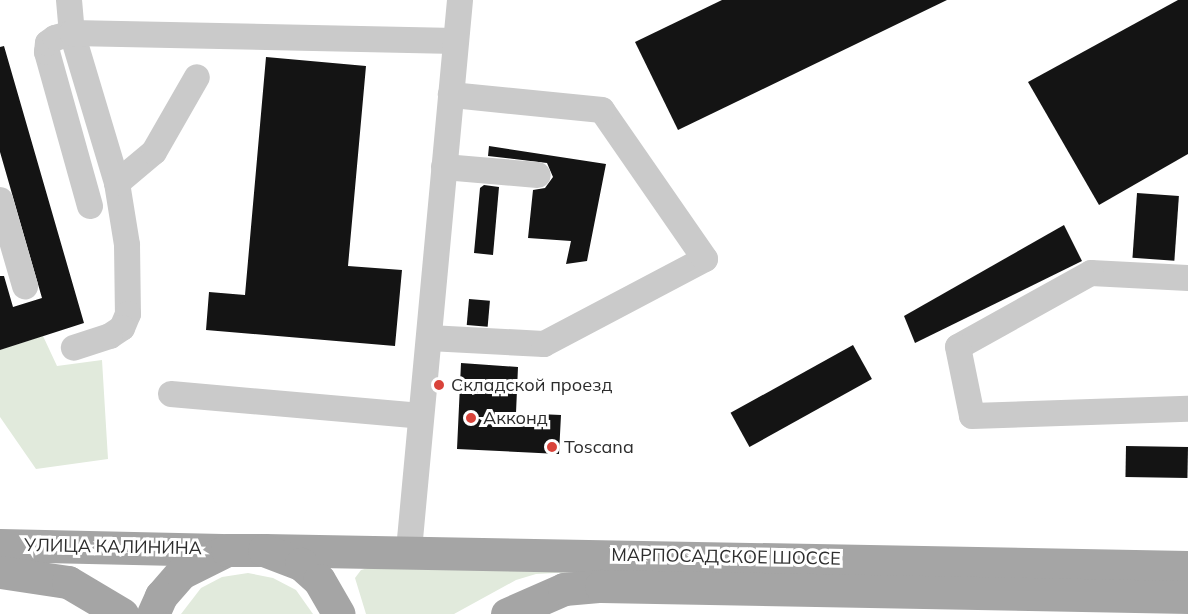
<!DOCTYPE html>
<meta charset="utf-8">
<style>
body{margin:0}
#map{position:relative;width:1188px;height:614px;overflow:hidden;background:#fff;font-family:Mulish,sans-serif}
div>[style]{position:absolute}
.green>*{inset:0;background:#e1eadc}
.building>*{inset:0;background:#141414;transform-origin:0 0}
.minor>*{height:26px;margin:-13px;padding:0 13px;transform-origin:13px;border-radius:13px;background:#cacaca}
.major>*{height:33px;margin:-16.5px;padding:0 16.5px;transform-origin:16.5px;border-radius:16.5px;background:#a5a5a5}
.dots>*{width:16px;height:16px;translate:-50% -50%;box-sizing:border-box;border:3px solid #fff;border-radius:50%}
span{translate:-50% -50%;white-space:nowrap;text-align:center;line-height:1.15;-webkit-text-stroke:6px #fff;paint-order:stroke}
.poi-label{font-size:18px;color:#2d2d2d}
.left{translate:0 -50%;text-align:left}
.street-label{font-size:18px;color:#2d2d2d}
</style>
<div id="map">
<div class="green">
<div style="clip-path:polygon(43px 336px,57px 366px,102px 360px,108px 459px,36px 469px,0 417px,0 350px)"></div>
<div style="clip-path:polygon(382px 564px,577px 565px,573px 572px,536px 574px,516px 580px,454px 614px,366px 614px,355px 578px,361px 570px)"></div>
<div style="clip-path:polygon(248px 573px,273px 578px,296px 590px,313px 614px,181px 614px,201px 588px,222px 577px)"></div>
</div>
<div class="building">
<div style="clip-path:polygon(722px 0,947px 0,678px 130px,635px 42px)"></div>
<div style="clip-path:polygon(1178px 0,1188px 0,1188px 154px,1099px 205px,1028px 82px)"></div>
<div style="clip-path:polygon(4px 46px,84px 323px,0 350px,0 276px,4px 276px,13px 307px,42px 298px,0 152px,0 47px)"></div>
<div style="clip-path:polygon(266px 57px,366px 66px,348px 266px,402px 270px,395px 346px,206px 330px,209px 292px,245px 295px)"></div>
<div style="clip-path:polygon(489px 146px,606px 164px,587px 261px,566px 264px,571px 241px,528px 238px,533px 190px,545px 188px,553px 177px,547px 163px,488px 156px)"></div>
<div style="clip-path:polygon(484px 185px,499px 187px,493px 255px,474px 253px,480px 188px)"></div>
<div style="left:1137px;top:193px;width:42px;height:65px;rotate:4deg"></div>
<div style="clip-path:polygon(1064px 225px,1082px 261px,915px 343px,904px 316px)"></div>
<div style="left:469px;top:299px;width:21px;height:26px;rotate:5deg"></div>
<div style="left:853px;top:345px;width:39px;height:140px;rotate:61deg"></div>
<div style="clip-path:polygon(461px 363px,518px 367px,516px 413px,561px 415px,559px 454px,457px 449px)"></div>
<div style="left:1126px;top:446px;width:62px;height:31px;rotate:1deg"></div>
</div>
<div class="minor">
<div style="left:69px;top:0;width:33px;rotate:85deg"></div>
<div style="left:72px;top:33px;width:157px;rotate:73.3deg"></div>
<div style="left:117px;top:183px;width:63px;rotate:80.8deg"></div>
<div style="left:127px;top:245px;width:69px;rotate:89.2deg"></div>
<div style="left:128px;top:314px;width:15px;rotate:113deg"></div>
<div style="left:122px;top:328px;width:14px;rotate:146deg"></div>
<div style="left:110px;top:336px;width:38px;rotate:162deg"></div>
<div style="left:444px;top:167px;width:94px;rotate:4.9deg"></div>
<div style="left:117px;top:183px;width:48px;rotate:-40deg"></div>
<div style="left:154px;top:152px;width:86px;rotate:-60.2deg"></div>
<div style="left:0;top:200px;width:90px;rotate:73.8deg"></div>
<div style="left:90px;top:206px;width:160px;rotate:-105.6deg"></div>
<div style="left:47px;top:52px;width:9px;rotate:-84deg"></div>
<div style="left:48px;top:43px;width:9px;rotate:-36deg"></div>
<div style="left:55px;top:38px;width:18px;rotate:-16deg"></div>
<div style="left:72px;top:33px;width:384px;rotate:1.2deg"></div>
<div style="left:1188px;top:278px;width:97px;rotate:-177deg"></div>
<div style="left:1091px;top:273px;width:152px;rotate:150.9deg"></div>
<div style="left:958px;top:347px;width:70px;rotate:78.5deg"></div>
<div style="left:972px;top:416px;width:216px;rotate:-1.9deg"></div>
<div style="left:429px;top:338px;width:115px;rotate:3deg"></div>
<div style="left:544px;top:344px;width:182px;rotate:-27.8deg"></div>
<div style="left:705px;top:259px;width:181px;rotate:-124.7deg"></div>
<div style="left:602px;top:110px;width:152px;rotate:-174.3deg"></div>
<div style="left:171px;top:394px;width:251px;rotate:5deg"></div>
<div style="left:409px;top:550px;width:552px;rotate:-84.7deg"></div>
</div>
<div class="major">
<div style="left:0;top:545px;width:222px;rotate:1.3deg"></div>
<div style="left:264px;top:550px;width:924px;rotate:1.05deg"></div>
<div style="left:0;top:572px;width:69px;rotate:8.4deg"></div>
<div style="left:68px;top:582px;width:63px;rotate:30.7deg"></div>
<div style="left:153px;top:614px;width:20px;rotate:-66deg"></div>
<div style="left:161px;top:596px;width:30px;rotate:-49deg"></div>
<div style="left:181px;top:573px;width:51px;rotate:-26.6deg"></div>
<div style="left:227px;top:550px;width:37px"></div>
<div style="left:264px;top:550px;width:40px;rotate:21deg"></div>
<div style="left:301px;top:564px;width:24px;rotate:42deg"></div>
<div style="left:319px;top:580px;width:39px;rotate:60deg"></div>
<div style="left:507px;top:614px;width:62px;rotate:-23.7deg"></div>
<div style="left:564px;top:589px;width:37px;rotate:-5deg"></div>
<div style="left:601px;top:586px;width:587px;rotate:1.07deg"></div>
</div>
<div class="dots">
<div style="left:439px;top:385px;background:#d9433a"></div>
<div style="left:471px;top:418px;background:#d9433a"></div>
<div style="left:552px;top:447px;background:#d9433a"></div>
</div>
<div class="poi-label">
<span class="left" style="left:451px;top:385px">Складской проезд</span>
<span class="left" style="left:483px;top:418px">Акконд</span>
<span class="left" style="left:564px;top:447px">Toscana</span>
</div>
<div class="street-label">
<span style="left:113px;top:547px;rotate:1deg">УЛИЦА КАЛИНИНА</span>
<span style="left:726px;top:557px;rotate:1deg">МАРПОСАДСКОЕ ШОССЕ</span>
</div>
</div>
